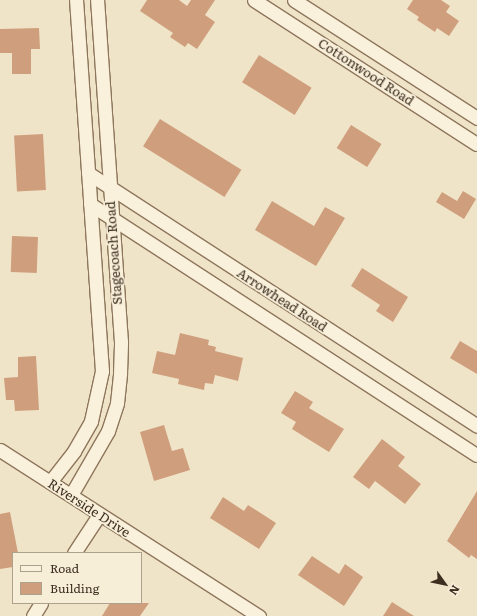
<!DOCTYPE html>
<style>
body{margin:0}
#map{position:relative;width:477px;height:616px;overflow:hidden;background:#f0e4c8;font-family:Literata,serif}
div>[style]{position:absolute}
.building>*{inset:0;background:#cf9f7d;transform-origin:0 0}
.roads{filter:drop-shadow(1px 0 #8d765c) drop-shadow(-1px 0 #8d765c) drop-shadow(0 1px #8d765c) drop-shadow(0 -1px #8d765c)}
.minor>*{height:13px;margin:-6.5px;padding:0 6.5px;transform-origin:6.5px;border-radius:6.5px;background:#faf1dc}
span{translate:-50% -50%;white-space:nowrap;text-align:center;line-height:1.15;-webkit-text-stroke:3.5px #f7eed8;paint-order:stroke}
.street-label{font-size:13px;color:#3d2e20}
.legend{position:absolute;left:12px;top:552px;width:130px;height:52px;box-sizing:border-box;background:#f7eed8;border:1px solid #ada18e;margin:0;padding:5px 7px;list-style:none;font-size:12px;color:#3d2e20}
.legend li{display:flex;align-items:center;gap:8px;height:20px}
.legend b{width:20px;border:1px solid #ada18e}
.north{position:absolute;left:425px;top:564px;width:40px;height:40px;-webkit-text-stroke:3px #f7eed8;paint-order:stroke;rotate:123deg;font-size:11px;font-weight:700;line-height:16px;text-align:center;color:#3d2e20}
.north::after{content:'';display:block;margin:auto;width:14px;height:18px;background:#3d2e20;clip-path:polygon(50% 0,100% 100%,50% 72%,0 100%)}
</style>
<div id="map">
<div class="building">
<div style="clip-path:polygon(147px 0,179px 0,187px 6px,191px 0,215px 0,205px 15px,215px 22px,197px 49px,188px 43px,185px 47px,170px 37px,173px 33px,140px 11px)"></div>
<div style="clip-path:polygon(413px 0,441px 0,450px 6px,446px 12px,459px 21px,449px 36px,437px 28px,435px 32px,417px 20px,419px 17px,407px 9px)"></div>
<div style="clip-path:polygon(39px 28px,40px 49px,31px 49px,31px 74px,12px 74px,12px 53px,0 53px,0 29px)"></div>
<div style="left:259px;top:55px;width:62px;height:32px;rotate:32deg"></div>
<div style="left:160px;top:119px;width:96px;height:32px;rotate:32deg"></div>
<div style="left:351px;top:125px;width:36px;height:27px;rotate:32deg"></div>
<div style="left:43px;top:134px;width:56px;height:29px;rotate:87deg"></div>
<div style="clip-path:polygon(463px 191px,476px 199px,464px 219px,436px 202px,442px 192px,457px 201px)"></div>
<div style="clip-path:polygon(272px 201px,314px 226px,325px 207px,345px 218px,316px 266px,255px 230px)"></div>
<div style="left:12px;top:236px;width:26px;height:36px;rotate:2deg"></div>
<div style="clip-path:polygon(362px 268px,408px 297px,393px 322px,376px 311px,380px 305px,351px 286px)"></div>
<div style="clip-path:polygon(180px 333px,209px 340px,208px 345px,216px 347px,215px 351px,243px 358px,238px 381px,215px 375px,213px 384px,205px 383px,204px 390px,178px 384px,179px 379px,152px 373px,157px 351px,175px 355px)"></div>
<div style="clip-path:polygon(460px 341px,477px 351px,477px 374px,450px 358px)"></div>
<div style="clip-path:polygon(36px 356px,39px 410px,15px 411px,14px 400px,6px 400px,4px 378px,18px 377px,18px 357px)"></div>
<div style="clip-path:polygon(295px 391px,313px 402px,309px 408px,344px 429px,329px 452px,292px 429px,296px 422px,281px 413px)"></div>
<div style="clip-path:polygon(164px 425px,172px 451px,183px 448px,190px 470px,154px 481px,140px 432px)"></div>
<div style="clip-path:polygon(382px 439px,405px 457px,398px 466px,421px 484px,405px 504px,375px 481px,369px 489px,353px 477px)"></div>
<div style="clip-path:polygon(477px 491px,477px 559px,471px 555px,469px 558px,447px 541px)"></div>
<div style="clip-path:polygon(223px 497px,244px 511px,248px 505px,276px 523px,259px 549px,210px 518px)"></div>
<div style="clip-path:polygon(10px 512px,18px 553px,13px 553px,13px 567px,0 569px,0 514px)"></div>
<div style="clip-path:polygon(312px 556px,339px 574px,345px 564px,363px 577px,344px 606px,298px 575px)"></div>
<div style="clip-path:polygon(392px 602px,414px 616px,383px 616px)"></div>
<div style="clip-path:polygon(110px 603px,149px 603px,140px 616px,102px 616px)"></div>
</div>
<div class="roads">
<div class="minor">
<div style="left:254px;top:0;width:265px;rotate:32.9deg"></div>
<div style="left:294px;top:0;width:218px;rotate:32.8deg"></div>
<div style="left:88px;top:173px;width:464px;rotate:33deg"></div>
<div style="left:90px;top:204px;width:461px;rotate:33deg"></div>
<div style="left:0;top:450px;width:308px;rotate:32.7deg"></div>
<div style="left:50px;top:482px;width:39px;rotate:-52deg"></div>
<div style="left:74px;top:451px;width:34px;rotate:-60deg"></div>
<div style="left:91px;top:421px;width:51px;rotate:-77.6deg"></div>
<div style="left:102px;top:371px;width:372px;rotate:-94deg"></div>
<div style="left:71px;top:495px;width:74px;rotate:-60deg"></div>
<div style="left:108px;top:431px;width:29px;rotate:-72deg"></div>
<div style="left:117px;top:403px;width:30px;rotate:-84deg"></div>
<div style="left:120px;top:373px;width:31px;rotate:-88deg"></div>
<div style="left:121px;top:342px;width:343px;rotate:-94deg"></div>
<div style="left:74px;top:553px;width:45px;rotate:-56.7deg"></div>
<div style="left:33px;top:616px;width:15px;rotate:-58deg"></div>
</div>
</div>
<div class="street-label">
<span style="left:366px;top:72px;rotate:33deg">Cottonwood Road</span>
<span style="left:114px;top:253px;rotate:-94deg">Stagecoach Road</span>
<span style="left:282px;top:300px;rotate:33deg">Arrowhead Road</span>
<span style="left:89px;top:508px;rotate:33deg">Riverside Drive</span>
</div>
<ul class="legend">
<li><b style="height:5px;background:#faf1dc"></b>Road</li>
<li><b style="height:11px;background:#cf9f7d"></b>Building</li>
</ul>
<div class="north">N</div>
</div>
